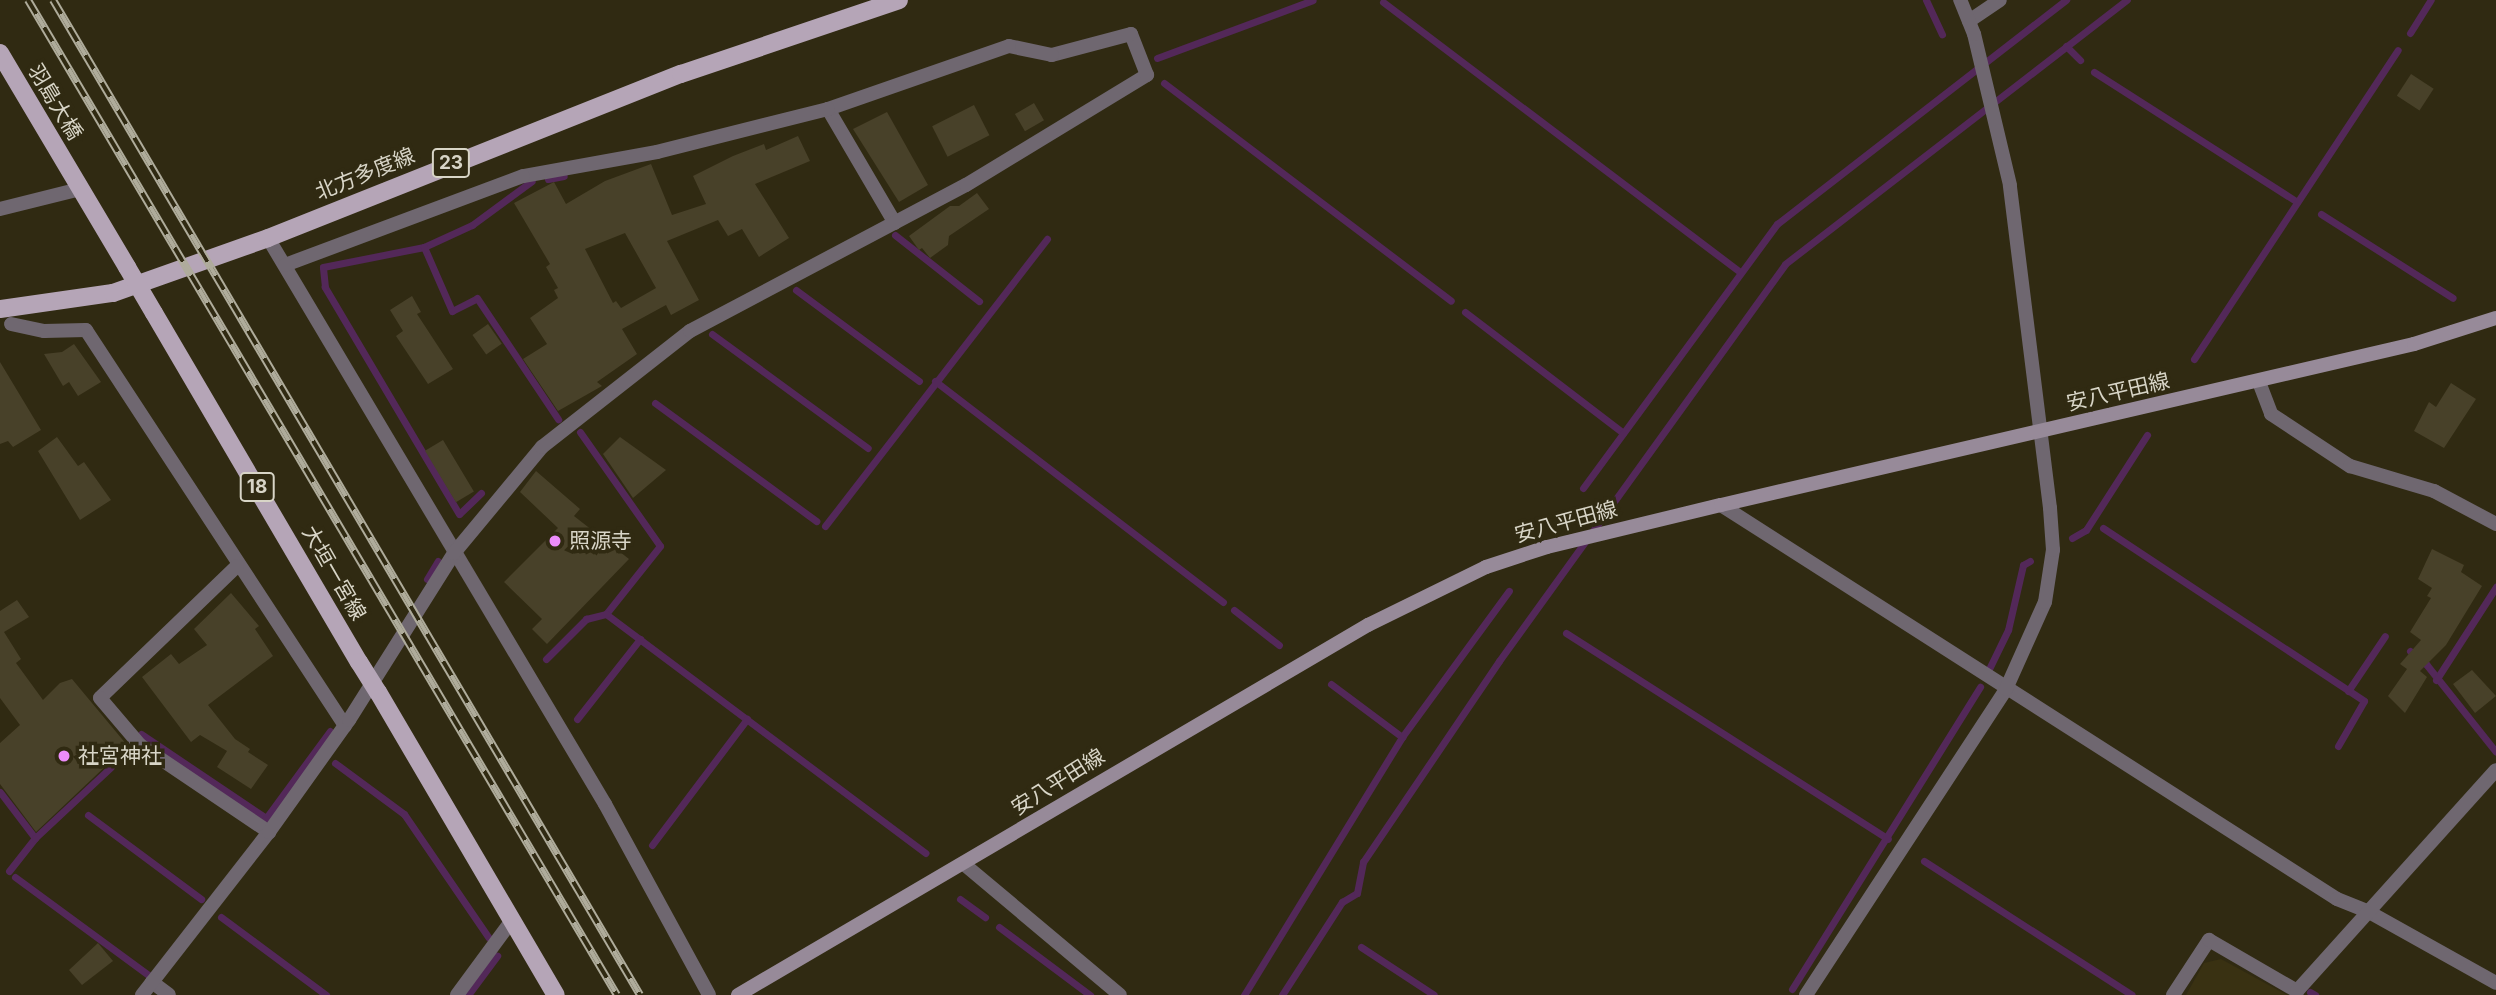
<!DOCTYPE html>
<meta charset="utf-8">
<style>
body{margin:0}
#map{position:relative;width:2496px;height:995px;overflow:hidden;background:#302a12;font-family:Inter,"Noto Sans JP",sans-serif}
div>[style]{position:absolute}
.built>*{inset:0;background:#393112}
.stream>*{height:7px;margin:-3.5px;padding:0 3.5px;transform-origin:3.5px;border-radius:3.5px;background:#532859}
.building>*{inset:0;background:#484129;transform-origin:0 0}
.minor>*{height:14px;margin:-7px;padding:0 7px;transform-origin:7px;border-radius:7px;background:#6f6770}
.tertiary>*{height:14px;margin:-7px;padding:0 7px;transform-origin:7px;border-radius:7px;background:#6f6770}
.secondary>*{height:14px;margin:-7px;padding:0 7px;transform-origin:7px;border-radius:7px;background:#978a99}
.primary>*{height:18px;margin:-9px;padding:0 9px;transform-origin:9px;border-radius:9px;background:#b5a5b7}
.rail>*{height:8px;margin-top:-4px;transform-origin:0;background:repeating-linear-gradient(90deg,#302a12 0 16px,#afac9b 0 32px);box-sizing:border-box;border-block:2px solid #afac9b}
.primary-bridge>*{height:18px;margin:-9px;padding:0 9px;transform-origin:9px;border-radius:9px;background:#b5a5b7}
.dots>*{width:19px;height:19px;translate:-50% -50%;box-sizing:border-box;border:4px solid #302a12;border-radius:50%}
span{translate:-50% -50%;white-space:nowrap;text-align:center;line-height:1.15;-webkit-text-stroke:7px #302a12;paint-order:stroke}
.shield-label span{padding:2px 5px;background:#302a12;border:2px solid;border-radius:5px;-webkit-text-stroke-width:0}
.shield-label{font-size:19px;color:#d8d5c7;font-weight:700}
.street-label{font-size:21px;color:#d8d5c7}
.poi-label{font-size:21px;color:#d8d5c7}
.left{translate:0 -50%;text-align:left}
</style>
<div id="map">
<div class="built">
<div style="clip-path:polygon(2221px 959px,2287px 995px,2186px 995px,2204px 963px)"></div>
</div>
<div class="stream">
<div style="left:1926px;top:0;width:38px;rotate:65deg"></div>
<div style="left:1383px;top:2px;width:446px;rotate:37.1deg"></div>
<div style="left:2410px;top:33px;width:39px;rotate:-58deg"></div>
<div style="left:2066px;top:46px;width:20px;rotate:45deg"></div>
<div style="left:1157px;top:58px;width:166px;rotate:-20.4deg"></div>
<div style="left:2094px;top:72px;width:241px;rotate:32.6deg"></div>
<div style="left:1164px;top:83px;width:360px;rotate:37.2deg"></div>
<div style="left:548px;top:179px;width:16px;rotate:-11deg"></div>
<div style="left:2321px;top:214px;width:156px;rotate:32.5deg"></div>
<div style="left:895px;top:235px;width:107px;rotate:38.2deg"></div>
<div style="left:424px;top:247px;width:53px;rotate:-24.6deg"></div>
<div style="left:472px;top:225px;width:74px;rotate:-36.3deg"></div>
<div style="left:796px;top:290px;width:153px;rotate:36.5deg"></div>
<div style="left:1465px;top:312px;width:199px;rotate:37.4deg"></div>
<div style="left:712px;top:334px;width:193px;rotate:36.2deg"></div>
<div style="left:2194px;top:359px;width:370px;rotate:-56.6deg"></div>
<div style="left:935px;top:381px;width:363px;rotate:37.5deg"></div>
<div style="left:655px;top:403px;width:200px;rotate:36.2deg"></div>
<div style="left:580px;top:432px;width:139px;rotate:54.9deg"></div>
<div style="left:660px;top:546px;width:87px;rotate:128.5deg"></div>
<div style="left:606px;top:614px;width:399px;rotate:36.8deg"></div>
<div style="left:1583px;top:488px;width:328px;rotate:-53.7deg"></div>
<div style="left:1777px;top:224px;width:366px;rotate:-37.8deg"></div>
<div style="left:481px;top:493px;width:30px;rotate:136deg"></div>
<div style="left:459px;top:514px;width:264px;rotate:-120.6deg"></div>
<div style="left:325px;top:287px;width:20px;rotate:-96deg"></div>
<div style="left:323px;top:267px;width:103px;rotate:-11.2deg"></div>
<div style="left:424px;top:247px;width:70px;rotate:66.4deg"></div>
<div style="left:452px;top:311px;width:28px;rotate:-27deg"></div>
<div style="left:477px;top:298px;width:146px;rotate:56.2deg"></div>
<div style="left:825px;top:526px;width:363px;rotate:-52.3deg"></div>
<div style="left:2103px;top:528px;width:313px;rotate:33.5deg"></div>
<div style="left:2364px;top:701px;width:52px;rotate:120deg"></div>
<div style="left:2072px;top:538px;width:16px;rotate:-30deg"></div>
<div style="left:2086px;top:530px;width:113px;rotate:-57.3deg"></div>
<div style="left:427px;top:579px;width:21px;rotate:-59deg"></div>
<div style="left:1234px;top:610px;width:57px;rotate:37.9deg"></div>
<div style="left:1566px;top:633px;width:382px;rotate:32.6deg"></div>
<div style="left:2410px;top:651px;width:21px;rotate:39deg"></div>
<div style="left:2426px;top:664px;width:112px;rotate:51.5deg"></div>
<div style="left:546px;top:659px;width:57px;rotate:-45deg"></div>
<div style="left:586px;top:619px;width:21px;rotate:-14deg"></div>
<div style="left:1988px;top:671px;width:46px;rotate:-64deg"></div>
<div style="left:2008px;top:630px;width:67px;rotate:-77deg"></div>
<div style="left:2023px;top:565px;width:8px;rotate:-30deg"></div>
<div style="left:2436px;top:680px;width:111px;rotate:-57.2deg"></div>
<div style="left:1331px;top:684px;width:89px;rotate:36.7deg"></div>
<div style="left:2348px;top:691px;width:66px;rotate:-56.1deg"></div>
<div style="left:577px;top:719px;width:102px;rotate:-51.8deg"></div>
<div style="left:141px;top:734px;width:151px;rotate:33.9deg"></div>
<div style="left:266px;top:818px;width:108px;rotate:-53.7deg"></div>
<div style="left:335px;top:763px;width:86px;rotate:36.5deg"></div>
<div style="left:404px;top:814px;width:150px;rotate:55.6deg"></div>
<div style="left:0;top:792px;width:58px;rotate:52.7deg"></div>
<div style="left:35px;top:838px;width:42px;rotate:128.2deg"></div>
<div style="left:88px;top:815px;width:141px;rotate:36.6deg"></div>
<div style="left:35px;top:838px;width:104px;rotate:-43.1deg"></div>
<div style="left:652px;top:845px;width:158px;rotate:-53deg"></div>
<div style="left:1924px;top:861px;width:247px;rotate:32.8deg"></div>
<div style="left:15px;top:877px;width:167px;rotate:36.3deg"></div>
<div style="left:960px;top:899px;width:31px;rotate:36deg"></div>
<div style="left:221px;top:917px;width:131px;rotate:36.6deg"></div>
<div style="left:999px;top:927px;width:114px;rotate:36.8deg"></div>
<div style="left:1361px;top:947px;width:87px;rotate:33.3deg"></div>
<div style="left:1792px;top:989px;width:356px;rotate:-58.1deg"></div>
<div style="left:2310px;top:992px;width:6px;rotate:31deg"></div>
<div style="left:468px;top:995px;width:49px;rotate:-53.4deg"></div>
<div style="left:1244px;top:995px;width:303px;rotate:-58.5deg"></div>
<div style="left:1402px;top:737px;width:181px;rotate:-53.8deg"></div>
<div style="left:1282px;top:995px;width:111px;rotate:-57.2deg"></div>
<div style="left:1342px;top:902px;width:17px;rotate:-31deg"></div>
<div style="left:1357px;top:893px;width:32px;rotate:-79deg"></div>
<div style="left:1363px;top:862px;width:243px;rotate:-55.9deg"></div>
<div style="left:1499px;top:661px;width:489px;rotate:-54.2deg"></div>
<div style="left:1785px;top:264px;width:432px;rotate:-37.7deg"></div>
</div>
<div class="building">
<div style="left:2411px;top:74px;width:27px;height:26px;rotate:33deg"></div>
<div style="left:1034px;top:103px;width:20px;height:22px;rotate:60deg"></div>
<div style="left:974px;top:105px;width:34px;height:47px;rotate:63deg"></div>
<div style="clip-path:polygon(887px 112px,928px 185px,899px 202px,853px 129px)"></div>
<div style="clip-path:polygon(evenodd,798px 136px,810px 161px,755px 184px,789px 238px,759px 257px,742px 229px,728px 236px,718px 220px,667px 241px,699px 300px,671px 315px,666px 305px,622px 329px,637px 354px,597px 382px,602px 386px,558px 411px,523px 359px,547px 344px,530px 318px,558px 298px,554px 290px,558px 288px,546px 267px,550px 264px,514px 203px,554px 182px,566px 204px,605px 181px,651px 164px,672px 215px,706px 204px,693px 176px,733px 156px,764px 144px,766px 150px,798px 136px,625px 233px,656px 288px,621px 308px,616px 301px,613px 303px,585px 249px,625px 233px)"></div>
<div style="clip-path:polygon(977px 193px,989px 209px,949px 236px,948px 245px,930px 258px,922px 248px,919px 250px,909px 236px,950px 206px,959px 206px)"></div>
<div style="clip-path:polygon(412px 296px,421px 312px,417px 314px,453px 369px,428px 384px,396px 336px,403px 331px,390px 310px)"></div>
<div style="left:488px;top:324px;width:24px;height:19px;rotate:55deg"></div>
<div style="clip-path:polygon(74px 344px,101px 382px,78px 396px,69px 382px,63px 386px,44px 354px,62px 352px)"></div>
<div style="clip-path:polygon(0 362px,41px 430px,13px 447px,8px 441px,0 444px)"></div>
<div style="clip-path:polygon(2451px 383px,2476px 399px,2444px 448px,2414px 431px,2429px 402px,2436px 407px)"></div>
<div style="clip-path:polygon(57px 437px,78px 466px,84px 462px,111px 500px,80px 520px,38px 451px)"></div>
<div style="clip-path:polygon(620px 437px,666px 470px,633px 498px,603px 454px)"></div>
<div style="left:443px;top:440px;width:60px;height:21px;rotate:59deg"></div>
<div style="clip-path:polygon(536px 471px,580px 509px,574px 516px,629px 559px,547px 644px,532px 629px,542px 619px,504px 582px,558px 528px,520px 492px)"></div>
<div style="clip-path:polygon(2432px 549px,2464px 565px,2461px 572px,2482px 586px,2446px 645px,2420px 671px,2427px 677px,2405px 713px,2388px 696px,2407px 669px,2400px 664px,2421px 640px,2410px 632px,2431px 598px,2427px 596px,2432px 588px,2418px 579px)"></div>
<div style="clip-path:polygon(231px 593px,259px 626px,255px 629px,273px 656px,208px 705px,235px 739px,250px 749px,248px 752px,268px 765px,251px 789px,217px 767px,227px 751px,200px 735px,191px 742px,142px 677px,171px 654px,179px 664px,207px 645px,194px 629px)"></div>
<div style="clip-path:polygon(17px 600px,29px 617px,4px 632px,21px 659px,16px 663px,43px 700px,60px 683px,72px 679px,132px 751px,115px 768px,110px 762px,36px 832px,0 784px,0 743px,20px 725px,0 698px,0 611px)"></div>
<div style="clip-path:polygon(2472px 670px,2496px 696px,2475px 713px,2453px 684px)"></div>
<div style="clip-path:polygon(98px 943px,113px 961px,82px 985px,69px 970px)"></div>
</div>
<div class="minor">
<div style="left:1969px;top:21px;width:37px;rotate:-34deg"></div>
<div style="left:828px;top:109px;width:132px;rotate:59.6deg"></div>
<div style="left:0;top:209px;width:82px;rotate:-14deg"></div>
<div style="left:268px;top:238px;width:659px;rotate:59.23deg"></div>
<div style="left:605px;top:804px;width:217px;rotate:61.4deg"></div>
<div style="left:11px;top:324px;width:34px;rotate:12deg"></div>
<div style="left:44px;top:331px;width:42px;rotate:-1.4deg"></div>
<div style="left:86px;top:330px;width:473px;rotate:56.8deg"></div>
<div style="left:2259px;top:382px;width:34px;rotate:69deg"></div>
<div style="left:2271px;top:414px;width:95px;rotate:33.4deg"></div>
<div style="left:2350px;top:466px;width:88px;rotate:16.6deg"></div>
<div style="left:2434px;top:491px;width:70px;rotate:28deg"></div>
<div style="left:1721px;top:505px;width:731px;rotate:32.6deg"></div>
<div style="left:2337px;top:899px;width:35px;rotate:22deg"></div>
<div style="left:2369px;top:912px;width:145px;rotate:29.2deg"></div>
<div style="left:237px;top:566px;width:190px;rotate:136.1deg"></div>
<div style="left:100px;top:698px;width:62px;rotate:49.6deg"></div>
<div style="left:140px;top:745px;width:156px;rotate:34deg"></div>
<div style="left:152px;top:982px;width:21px;rotate:37deg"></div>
<div style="left:142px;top:995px;width:207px;rotate:-52.1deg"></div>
<div style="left:269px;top:832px;width:138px;rotate:-54.5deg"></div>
<div style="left:349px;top:720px;width:197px;rotate:-57.8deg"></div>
<div style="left:454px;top:553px;width:138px;rotate:-50.3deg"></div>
<div style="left:542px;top:447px;width:188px;rotate:-38.1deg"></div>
<div style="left:690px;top:331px;width:312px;rotate:-27.9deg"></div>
<div style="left:966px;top:185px;width:212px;rotate:-31.3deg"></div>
<div style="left:1147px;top:75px;width:44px;rotate:-111.3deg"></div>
<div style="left:1131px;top:34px;width:82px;rotate:165.1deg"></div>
<div style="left:1052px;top:55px;width:44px;rotate:-168.2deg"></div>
<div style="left:1009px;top:46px;width:192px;rotate:160.8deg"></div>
<div style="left:828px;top:109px;width:176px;rotate:165.9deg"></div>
<div style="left:657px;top:152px;width:136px;rotate:169.8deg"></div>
<div style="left:523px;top:176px;width:254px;rotate:159.5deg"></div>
<div style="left:457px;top:995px;width:93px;rotate:-53.7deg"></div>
<div style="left:2173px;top:995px;width:66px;rotate:-56.8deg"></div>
<div style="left:2209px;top:940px;width:102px;rotate:30.1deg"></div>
<div style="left:2297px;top:991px;width:297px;rotate:-48deg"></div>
</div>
<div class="tertiary">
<div style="left:965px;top:865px;width:202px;rotate:40deg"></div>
<div style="left:1806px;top:995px;width:366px;rotate:-56.8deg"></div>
<div style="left:2006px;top:689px;width:95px;rotate:-65.9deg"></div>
<div style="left:2045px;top:602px;width:53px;rotate:-81.3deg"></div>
<div style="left:2053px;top:550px;width:42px;rotate:-94.1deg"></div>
<div style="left:2050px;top:508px;width:325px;rotate:-97.1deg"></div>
<div style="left:2010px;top:185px;width:155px;rotate:-103.4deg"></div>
<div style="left:1974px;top:34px;width:37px;rotate:-112deg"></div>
</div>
<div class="secondary">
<div style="left:738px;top:995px;width:731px;rotate:-30.43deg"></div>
<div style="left:1368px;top:625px;width:131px;rotate:-26.2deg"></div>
<div style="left:1486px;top:567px;width:64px;rotate:-18.2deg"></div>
<div style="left:1547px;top:547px;width:179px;rotate:-13.6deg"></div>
<div style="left:1721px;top:505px;width:711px;rotate:-13.08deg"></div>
<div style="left:2414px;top:344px;width:86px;rotate:-17.6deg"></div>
</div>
<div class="primary">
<div style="left:0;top:53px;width:249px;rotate:59.3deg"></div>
<div style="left:0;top:309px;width:114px;rotate:-8.1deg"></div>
<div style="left:113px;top:293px;width:164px;rotate:-19.5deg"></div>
<div style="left:268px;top:238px;width:444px;rotate:-21.7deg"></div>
<div style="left:681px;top:74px;width:230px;rotate:-18.7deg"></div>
<div style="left:154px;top:313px;width:405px;rotate:59.6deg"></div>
<div style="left:378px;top:692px;width:351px;rotate:59.6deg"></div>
</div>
<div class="rail">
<div style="left:28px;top:0;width:1156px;rotate:59.38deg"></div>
<div style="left:53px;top:0;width:1155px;rotate:59.46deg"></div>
</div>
<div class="primary-bridge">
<div style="left:127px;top:267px;width:53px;rotate:59.6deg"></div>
<div style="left:359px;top:662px;width:36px;rotate:58deg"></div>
</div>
<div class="dots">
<div style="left:555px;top:541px;background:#ec8cfa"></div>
<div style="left:64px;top:756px;background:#ec8cfa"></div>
</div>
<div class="shield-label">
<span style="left:451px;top:163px">23</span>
<span style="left:257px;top:487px">18</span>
</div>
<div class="street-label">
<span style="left:55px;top:102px;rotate:59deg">羽島大橋</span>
<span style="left:365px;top:174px;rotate:-22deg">北方多度線</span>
<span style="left:2118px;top:392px;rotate:-13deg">安八平田線</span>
<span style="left:1566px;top:522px;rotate:-15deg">安八平田線</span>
<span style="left:334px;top:573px;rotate:60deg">大垣一宮線</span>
<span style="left:1058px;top:782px;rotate:-32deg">安八平田線</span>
</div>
<div class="poi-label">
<span class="left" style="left:569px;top:541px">照源寺</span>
<span class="left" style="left:78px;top:756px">社宮神社</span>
</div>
</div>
